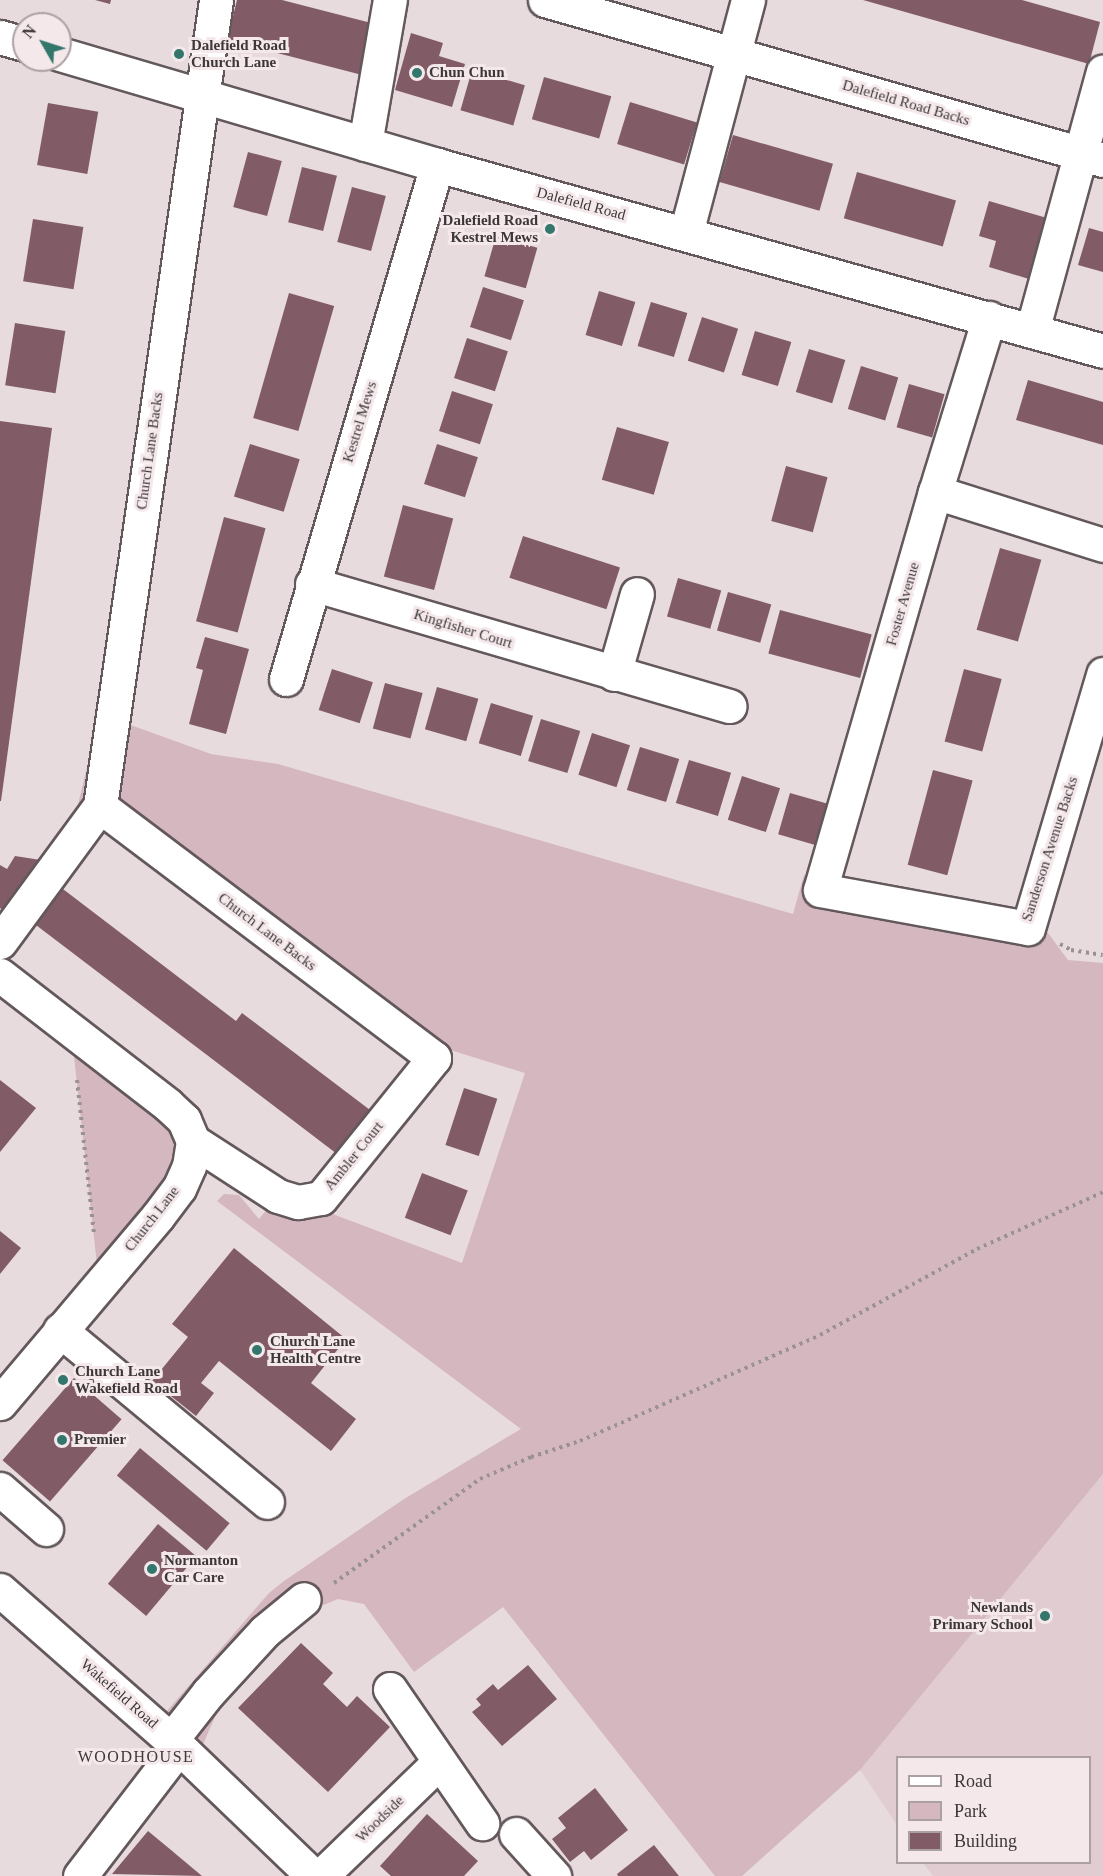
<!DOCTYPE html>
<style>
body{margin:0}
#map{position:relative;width:1103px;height:1876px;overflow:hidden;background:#e8dbde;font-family:Georgia,serif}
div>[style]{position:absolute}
.built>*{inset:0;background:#e1ccd1}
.green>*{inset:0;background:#d4b7bf}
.building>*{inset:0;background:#815c66;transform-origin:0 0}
.path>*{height:4px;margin-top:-2px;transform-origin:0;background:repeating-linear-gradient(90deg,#9a9193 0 3px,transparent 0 7.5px)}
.roads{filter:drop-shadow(2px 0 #63585b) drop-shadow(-2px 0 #63585b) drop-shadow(0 2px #63585b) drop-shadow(0 -2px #63585b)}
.minor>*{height:33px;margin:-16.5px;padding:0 16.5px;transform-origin:16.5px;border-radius:16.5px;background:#fff}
.dots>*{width:16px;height:16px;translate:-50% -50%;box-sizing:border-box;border:3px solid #f5e8eb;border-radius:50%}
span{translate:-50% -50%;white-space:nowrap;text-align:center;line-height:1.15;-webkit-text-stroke:6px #f5e8eb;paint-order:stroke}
.poi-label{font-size:15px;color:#3c3738;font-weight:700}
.left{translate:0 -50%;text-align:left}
.right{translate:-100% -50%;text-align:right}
.street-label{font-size:15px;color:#3c3738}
.neighbourhood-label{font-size:16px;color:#3c3738;letter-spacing:1.5px}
.legend{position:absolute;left:896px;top:1756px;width:195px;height:108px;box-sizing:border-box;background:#f5e8eb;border:2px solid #aba1a3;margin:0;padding:8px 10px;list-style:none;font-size:18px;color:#3c3738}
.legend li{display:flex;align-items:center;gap:12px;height:30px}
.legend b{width:30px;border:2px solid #aba1a3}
.north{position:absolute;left:12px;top:12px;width:60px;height:60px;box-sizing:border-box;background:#f5e8eb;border:2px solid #aba1a3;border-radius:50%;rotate:309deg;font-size:16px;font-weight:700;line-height:24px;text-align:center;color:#3c3738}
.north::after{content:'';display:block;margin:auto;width:21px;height:27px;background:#33776c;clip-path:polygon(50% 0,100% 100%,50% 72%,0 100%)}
</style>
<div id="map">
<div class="built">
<div style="clip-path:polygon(1103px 1474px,1103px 1876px,933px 1876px,923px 1863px,1090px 1862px,1090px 1758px,898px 1758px,897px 1825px,860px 1770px)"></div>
</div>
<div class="green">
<div style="clip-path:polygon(100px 714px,211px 754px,278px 764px,793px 914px,804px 875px,1042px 925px,1068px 960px,1103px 963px,1103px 1474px,860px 1770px,742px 1876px,715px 1876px,503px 1607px,414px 1672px,364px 1604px,338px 1599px,314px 1609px,285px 1629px,224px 1696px,195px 1763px,154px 1726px,269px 1593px,284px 1581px,404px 1499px,521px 1429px,217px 1201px,224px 1194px,239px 1195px,259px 1219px,278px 1196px,321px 1198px,330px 1213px,462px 1263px,525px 1073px,447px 1049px,124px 824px,92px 841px,72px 829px)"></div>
<div style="clip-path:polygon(71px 1029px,193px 1141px,99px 1283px)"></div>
</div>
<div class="building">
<div style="clip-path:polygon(95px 0,111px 0,110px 4px)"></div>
<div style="clip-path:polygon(237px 0,282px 0,379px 25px,366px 76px,227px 40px)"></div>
<div style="clip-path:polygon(863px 0,1022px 0,1100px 22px,1089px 64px)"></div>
<div style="clip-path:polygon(411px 33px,443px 43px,439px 56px,465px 64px,452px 107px,395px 90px)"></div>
<div style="left:472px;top:70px;width:55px;height:42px;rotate:16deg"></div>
<div style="left:544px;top:77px;width:70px;height:44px;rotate:16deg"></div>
<div style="left:630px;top:102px;width:70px;height:44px;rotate:17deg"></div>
<div style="left:48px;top:103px;width:51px;height:63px;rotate:10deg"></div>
<div style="left:733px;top:135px;width:104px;height:49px;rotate:16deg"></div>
<div style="left:248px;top:152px;width:35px;height:57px;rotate:15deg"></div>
<div style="left:302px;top:167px;width:36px;height:57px;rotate:14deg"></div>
<div style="left:857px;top:172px;width:103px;height:48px;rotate:16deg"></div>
<div style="left:352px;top:187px;width:35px;height:57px;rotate:15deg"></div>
<div style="clip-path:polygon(989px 201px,1047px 218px,1029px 279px,989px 267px,996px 241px,979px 236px)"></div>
<div style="left:33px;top:219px;width:51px;height:63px;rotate:9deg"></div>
<div style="clip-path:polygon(1089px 228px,1103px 232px,1103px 272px,1078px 265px)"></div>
<div style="left:496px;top:236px;width:43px;height:42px;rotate:16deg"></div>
<div style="left:483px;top:287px;width:43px;height:42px;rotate:18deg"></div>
<div style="left:599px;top:291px;width:38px;height:46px;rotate:17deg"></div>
<div style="left:289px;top:293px;width:47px;height:130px;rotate:16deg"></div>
<div style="left:651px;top:302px;width:38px;height:46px;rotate:17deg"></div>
<div style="left:702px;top:317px;width:38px;height:46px;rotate:18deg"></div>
<div style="left:15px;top:323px;width:51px;height:63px;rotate:9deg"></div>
<div style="left:755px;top:331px;width:38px;height:46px;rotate:17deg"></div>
<div style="left:467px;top:338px;width:43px;height:42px;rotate:18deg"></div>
<div style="left:809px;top:349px;width:38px;height:45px;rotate:17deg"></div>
<div style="left:861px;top:366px;width:39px;height:45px;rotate:17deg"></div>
<div style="clip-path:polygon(1028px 380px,1103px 402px,1103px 445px,1016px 420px)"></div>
<div style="left:909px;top:384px;width:37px;height:45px;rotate:16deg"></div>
<div style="left:452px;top:391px;width:43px;height:42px;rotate:18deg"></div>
<div style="clip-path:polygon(0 421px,52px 428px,1px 801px,0 801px)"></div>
<div style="left:617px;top:427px;width:54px;height:55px;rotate:16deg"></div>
<div style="left:250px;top:444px;width:52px;height:55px;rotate:17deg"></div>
<div style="left:437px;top:444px;width:43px;height:42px;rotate:18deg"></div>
<div style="left:786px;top:466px;width:43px;height:57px;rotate:15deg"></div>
<div style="left:403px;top:505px;width:52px;height:74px;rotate:15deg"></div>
<div style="left:224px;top:517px;width:43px;height:108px;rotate:15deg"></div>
<div style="left:523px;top:536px;width:102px;height:44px;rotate:18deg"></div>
<div style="left:1000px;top:548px;width:43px;height:85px;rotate:16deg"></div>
<div style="left:678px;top:578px;width:45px;height:40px;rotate:16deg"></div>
<div style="left:728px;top:592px;width:45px;height:40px;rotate:16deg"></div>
<div style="left:780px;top:610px;width:95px;height:45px;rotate:15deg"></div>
<div style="clip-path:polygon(205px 637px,249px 649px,226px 734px,189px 724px,203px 670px,196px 668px)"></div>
<div style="left:332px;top:669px;width:43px;height:43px;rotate:18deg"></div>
<div style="left:964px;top:669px;width:39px;height:75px;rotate:15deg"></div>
<div style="left:385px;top:683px;width:39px;height:47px;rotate:15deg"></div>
<div style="left:437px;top:687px;width:43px;height:44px;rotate:16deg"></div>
<div style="left:491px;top:703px;width:44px;height:42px;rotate:17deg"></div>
<div style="left:541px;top:719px;width:41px;height:44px;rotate:17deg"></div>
<div style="left:592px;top:733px;width:40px;height:44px;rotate:18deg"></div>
<div style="left:640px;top:747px;width:41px;height:45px;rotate:17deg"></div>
<div style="left:689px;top:760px;width:44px;height:45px;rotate:17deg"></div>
<div style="left:933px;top:770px;width:41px;height:98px;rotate:15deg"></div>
<div style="left:742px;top:776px;width:40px;height:46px;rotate:18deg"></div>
<div style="left:790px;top:793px;width:43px;height:43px;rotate:16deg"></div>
<div style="clip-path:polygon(15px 856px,47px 861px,8px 914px,0 908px,0 865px,7px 869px)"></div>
<div style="clip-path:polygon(59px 886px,236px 1021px,242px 1013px,374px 1113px,341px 1157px,32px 922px)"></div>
<div style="clip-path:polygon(0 1080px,36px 1108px,0 1152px)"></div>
<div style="left:464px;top:1088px;width:35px;height:60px;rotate:18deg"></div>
<div style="left:422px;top:1173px;width:49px;height:48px;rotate:21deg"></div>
<div style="clip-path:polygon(0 1231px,21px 1248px,0 1274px)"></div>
<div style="clip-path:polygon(234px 1248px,346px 1339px,311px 1383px,356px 1419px,331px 1451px,219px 1361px,201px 1383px,214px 1393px,196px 1416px,152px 1381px,188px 1337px,172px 1324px)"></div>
<div style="left:74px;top:1378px;width:63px;height:109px;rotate:41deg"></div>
<div style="left:140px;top:1448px;width:117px;height:36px;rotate:40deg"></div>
<div style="left:158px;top:1524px;width:50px;height:78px;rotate:40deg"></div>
<div style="clip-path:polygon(301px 1643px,333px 1673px,323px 1684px,347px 1707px,357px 1696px,390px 1727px,328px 1792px,238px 1708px)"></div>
<div style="clip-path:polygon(528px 1665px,557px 1699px,502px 1746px,472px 1712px,481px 1705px,476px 1699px,493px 1684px,498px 1690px)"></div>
<div style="clip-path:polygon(595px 1788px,628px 1830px,591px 1860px,584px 1851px,570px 1862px,552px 1839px,566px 1828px,558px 1818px)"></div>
<div style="clip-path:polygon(427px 1814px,478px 1861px,464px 1876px,391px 1876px,380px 1866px)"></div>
<div style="clip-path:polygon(148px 1831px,171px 1850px,202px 1876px,112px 1874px)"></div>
<div style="clip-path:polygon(654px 1845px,679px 1876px,618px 1876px,617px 1874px)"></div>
</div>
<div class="path">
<div style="left:1060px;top:944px;width:13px;rotate:29deg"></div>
<div style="left:1071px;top:950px;width:32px;rotate:9deg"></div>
<div style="left:77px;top:1080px;width:155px;rotate:83.7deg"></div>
<div style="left:334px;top:1583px;width:179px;rotate:-35.5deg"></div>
<div style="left:480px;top:1479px;width:56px;rotate:-23.3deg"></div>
<div style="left:531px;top:1457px;width:52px;rotate:-18.1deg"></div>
<div style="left:580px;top:1441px;width:262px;rotate:-23.8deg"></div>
<div style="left:820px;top:1335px;width:179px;rotate:-28.7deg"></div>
<div style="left:977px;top:1249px;width:138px;rotate:-24.3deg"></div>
</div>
<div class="roads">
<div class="minor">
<div style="left:545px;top:0;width:580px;rotate:16deg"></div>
<div style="left:0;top:37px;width:25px;rotate:16deg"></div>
<div style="left:60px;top:54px;width:393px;rotate:16.4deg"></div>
<div style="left:437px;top:165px;width:691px;rotate:15.6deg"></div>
<div style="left:365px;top:144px;width:146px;rotate:-80.2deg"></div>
<div style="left:686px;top:233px;width:241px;rotate:-75.1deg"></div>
<div style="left:989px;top:318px;width:182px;rotate:107.2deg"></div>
<div style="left:935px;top:492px;width:414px;rotate:106.1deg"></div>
<div style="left:820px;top:890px;width:211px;rotate:10.4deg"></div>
<div style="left:1028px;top:928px;width:265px;rotate:-73.5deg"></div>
<div style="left:1032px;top:331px;width:269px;rotate:-74.7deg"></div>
<div style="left:935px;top:492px;width:176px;rotate:17.5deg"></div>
<div style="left:312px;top:584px;width:435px;rotate:16.3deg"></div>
<div style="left:614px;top:674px;width:83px;rotate:-74deg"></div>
<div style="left:286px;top:679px;width:536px;rotate:-73.63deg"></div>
<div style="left:0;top:942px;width:169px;rotate:-53.7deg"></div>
<div style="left:0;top:975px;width:212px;rotate:37.7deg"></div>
<div style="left:168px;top:1105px;width:22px;rotate:43deg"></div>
<div style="left:184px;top:1120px;width:23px;rotate:67deg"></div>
<div style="left:193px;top:1141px;width:25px;rotate:99deg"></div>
<div style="left:189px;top:1166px;width:24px;rotate:114deg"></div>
<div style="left:179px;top:1188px;width:35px;rotate:127deg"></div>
<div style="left:158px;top:1216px;width:245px;rotate:130.2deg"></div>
<div style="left:193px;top:1141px;width:101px;rotate:32.9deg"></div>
<div style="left:278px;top:1196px;width:21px;rotate:17deg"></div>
<div style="left:298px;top:1202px;width:23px;rotate:-10deg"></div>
<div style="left:321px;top:1198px;width:180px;rotate:-51.1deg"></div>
<div style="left:434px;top:1058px;width:418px;rotate:-143deg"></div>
<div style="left:100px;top:806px;width:814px;rotate:-81.81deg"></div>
<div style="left:60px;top:1330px;width:269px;rotate:39.7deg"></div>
<div style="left:0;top:1489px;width:61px;rotate:41deg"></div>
<div style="left:0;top:1590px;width:238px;rotate:41.3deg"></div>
<div style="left:179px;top:1747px;width:186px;rotate:43.9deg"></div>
<div style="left:390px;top:1689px;width:163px;rotate:55.5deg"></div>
<div style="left:171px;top:1740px;width:60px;rotate:-51.8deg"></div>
<div style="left:208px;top:1693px;width:84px;rotate:-47.4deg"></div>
<div style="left:265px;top:1631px;width:50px;rotate:-39.4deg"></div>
<div style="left:516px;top:1834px;width:57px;rotate:47.9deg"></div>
<div style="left:80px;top:1876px;width:163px;rotate:-52.5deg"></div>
<div style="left:321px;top:1876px;width:164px;rotate:-44deg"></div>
</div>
</div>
<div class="dots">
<div style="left:179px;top:54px;background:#33776c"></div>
<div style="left:417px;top:73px;background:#33776c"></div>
<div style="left:550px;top:229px;background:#33776c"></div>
<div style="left:257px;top:1350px;background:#33776c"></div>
<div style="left:63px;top:1380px;background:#33776c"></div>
<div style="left:62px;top:1440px;background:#33776c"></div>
<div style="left:152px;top:1569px;background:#33776c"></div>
<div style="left:1045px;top:1616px;background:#33776c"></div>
</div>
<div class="poi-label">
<span class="left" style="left:191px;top:54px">Dalefield Road<br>Church Lane</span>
<span class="left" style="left:429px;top:73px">Chun Chun</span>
<span class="right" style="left:538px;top:229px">Dalefield Road<br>Kestrel Mews</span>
<span class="left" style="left:270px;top:1350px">Church Lane<br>Health Centre</span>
<span class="left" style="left:75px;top:1380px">Church Lane<br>Wakefield Road</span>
<span class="left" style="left:74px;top:1440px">Premier</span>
<span class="left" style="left:164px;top:1569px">Normanton<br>Car Care</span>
<span class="right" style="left:1033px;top:1616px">Newlands<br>Primary School</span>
</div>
<div class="street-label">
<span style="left:906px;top:103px;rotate:16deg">Dalefield Road Backs</span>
<span style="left:581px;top:204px;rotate:15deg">Dalefield Road</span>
<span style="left:360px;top:422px;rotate:-73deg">Kestrel Mews</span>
<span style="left:150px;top:451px;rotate:-82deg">Church Lane Backs</span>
<span style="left:903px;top:604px;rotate:-74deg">Foster Avenue</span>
<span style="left:463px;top:629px;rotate:17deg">Kingfisher Court</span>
<span style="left:1050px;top:849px;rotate:-72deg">Sanderson Avenue Backs</span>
<span style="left:267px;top:932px;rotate:37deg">Church Lane Backs</span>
<span style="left:354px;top:1156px;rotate:-51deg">Ambler Court</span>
<span style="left:152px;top:1219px;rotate:-52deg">Church Lane</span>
<span style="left:119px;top:1694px;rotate:41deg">Wakefield Road</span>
<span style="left:380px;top:1819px;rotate:-44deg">Woodside</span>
</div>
<div class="neighbourhood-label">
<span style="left:136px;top:1757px">WOODHOUSE</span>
</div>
<ul class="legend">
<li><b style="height:8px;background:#fff"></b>Road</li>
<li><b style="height:16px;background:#d4b7bf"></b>Park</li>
<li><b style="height:16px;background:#815c66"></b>Building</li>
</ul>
<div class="north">N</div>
</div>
